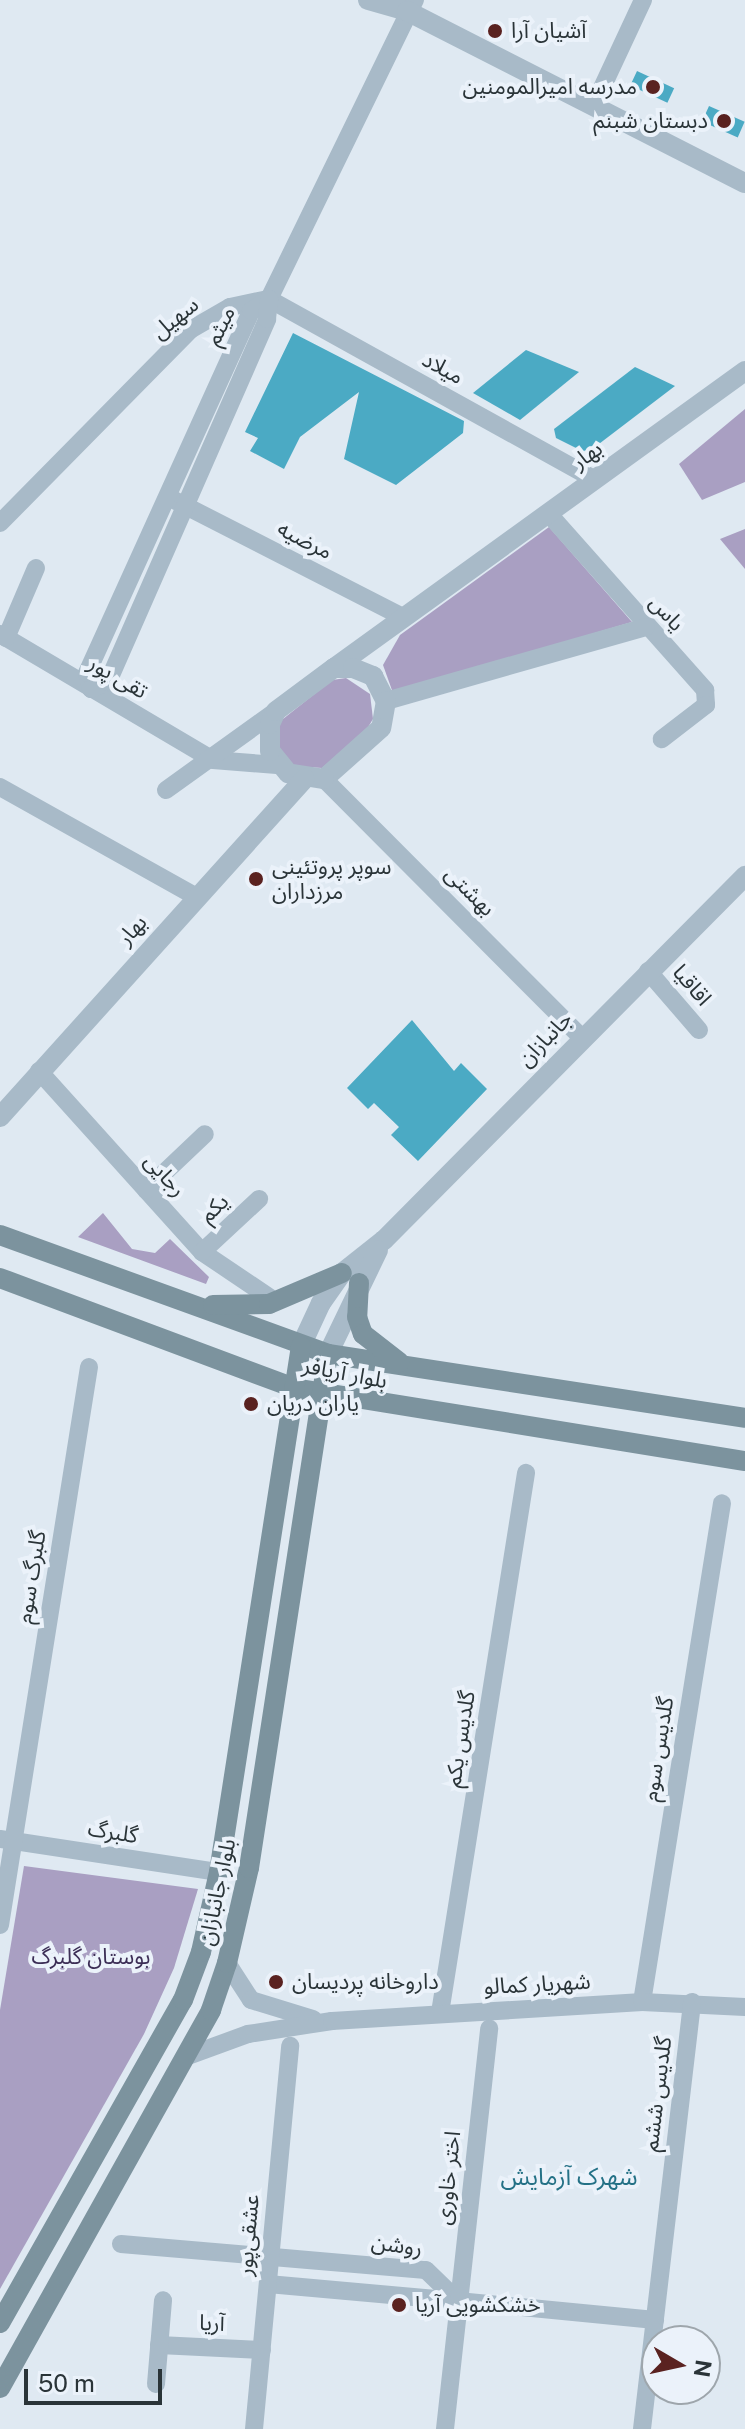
<!DOCTYPE html>
<meta charset="utf-8">
<style>
body{margin:0}
#map{position:relative;width:745px;height:2429px;overflow:hidden;background:#dfe9f2;font-family:"Public Sans","Noto Sans Arabic",sans-serif}
div>[style]{position:absolute}
.green>*{inset:0;background:#a99fc2}
.building>*{inset:0;background:#4baac4;transform-origin:0 0}
.minor>*{height:18px;margin:-9px;padding:0 9px;transform-origin:9px;border-radius:9px;background:#a8bac8}
.tertiary>*{height:20px;margin:-10px;padding:0 10px;transform-origin:10px;border-radius:10px;background:#a8bac8}
.secondary>*{height:20px;margin:-10px;padding:0 10px;transform-origin:10px;border-radius:10px;background:#7c939e}
.dots>*{width:22px;height:22px;translate:-50% -50%;box-sizing:border-box;border:4px solid #ebf2fa;border-radius:50%}
span{translate:-50% -50%;white-space:nowrap;text-align:center;line-height:1.15;-webkit-text-stroke:8px #ebf2fa;paint-order:stroke}
.poi-label{font-size:22px;color:#2a3438}
.left{translate:0 -50%;text-align:left}
.right{translate:-100% -50%;text-align:right}
.street-label{font-size:22px;color:#2a3438}
.park-label{font-size:22px;color:#3c2e56}
.neighbourhood-label{font-size:24px;color:#247186}
.north{position:absolute;left:641px;top:2325px;width:80px;height:80px;box-sizing:border-box;background:#ebf2fa;border:2px solid #9ea6ac;border-radius:50%;rotate:99deg;font-size:22px;font-weight:700;line-height:32px;text-align:center;color:#2a3438}
.north::after{content:'';display:block;margin:auto;width:28px;height:36px;background:#5a2220;clip-path:polygon(50% 0,100% 100%,50% 72%,0 100%)}
.scale{position:absolute;left:24px;top:2369px;width:138px;height:36px;box-sizing:border-box;border:4px solid #2a3438;border-top:0;padding-left:10px;font-size:24px;line-height:28px;white-space:nowrap;color:#2a3438;-webkit-text-stroke:6px #ebf2fa;paint-order:stroke}
</style>
<div id="map">
<div class="green">
<div style="clip-path:polygon(745px 409px,745px 482px,702px 500px,679px 464px)"></div>
<div style="clip-path:polygon(549px 527px,632px 622px,393px 693px,383px 665px,400px 635px)"></div>
<div style="clip-path:polygon(745px 529px,745px 569px,720px 539px)"></div>
<div style="clip-path:polygon(346px 678px,370px 694px,373px 719px,365px 732px,322px 768px,293px 766px,277px 747px,278px 723px,332px 680px)"></div>
<div style="clip-path:polygon(103px 1213px,132px 1249px,155px 1253px,170px 1239px,209px 1277px,206px 1284px,78px 1237px)"></div>
<div style="clip-path:polygon(24px 1866px,198px 1889px,174px 1968px,144px 2034px,0 2289px,0 2010px)"></div>
</div>
<div class="building">
<div style="left:637px;top:71px;width:41px;height:16px;rotate:25deg"></div>
<div style="left:709px;top:106px;width:39px;height:17px;rotate:24deg"></div>
<div style="clip-path:polygon(293px 333px,464px 421px,463px 433px,396px 485px,344px 459px,359px 392px,300px 437px,284px 469px,250px 451px,258px 438px,245px 432px)"></div>
<div style="clip-path:polygon(526px 350px,579px 372px,520px 420px,473px 393px)"></div>
<div style="clip-path:polygon(635px 367px,675px 386px,591px 450px,582px 451px,556px 438px,554px 429px)"></div>
<div style="clip-path:polygon(412px 1020px,454px 1071px,461px 1063px,487px 1089px,418px 1161px,391px 1135px,399px 1127px,374px 1103px,368px 1109px,347px 1088px)"></div>
</div>
<div class="minor">
<div style="left:594px;top:105px;width:116px;rotate:-65deg"></div>
<div style="left:269px;top:299px;width:372px;rotate:29deg"></div>
<div style="left:174px;top:500px;width:257px;rotate:27.1deg"></div>
<div style="left:548px;top:513px;width:237px;rotate:48.4deg"></div>
<div style="left:705px;top:690px;width:15px;rotate:86deg"></div>
<div style="left:706px;top:705px;width:56px;rotate:142.3deg"></div>
<div style="left:0;top:523px;width:271px;rotate:-45.4deg"></div>
<div style="left:190px;top:330px;width:46px;rotate:-29.9deg"></div>
<div style="left:230px;top:307px;width:40px;rotate:-12deg"></div>
<div style="left:269px;top:299px;width:333px;rotate:-64deg"></div>
<div style="left:0;top:634px;width:247px;rotate:30.6deg"></div>
<div style="left:213px;top:760px;width:64px;rotate:4.5deg"></div>
<div style="left:6px;top:638px;width:76px;rotate:-66.8deg"></div>
<div style="left:91px;top:689px;width:16px;rotate:-104deg"></div>
<div style="left:87px;top:673px;width:397px;rotate:-65.6deg"></div>
<div style="left:251px;top:311px;width:22px;rotate:-34deg"></div>
<div style="left:91px;top:689px;width:18px;rotate:-22deg"></div>
<div style="left:108px;top:682px;width:396px;rotate:-66.3deg"></div>
<div style="left:267px;top:319px;width:20px;rotate:-84deg"></div>
<div style="left:386px;top:701px;width:270px;rotate:-15.9deg"></div>
<div style="left:324px;top:779px;width:364px;rotate:45.1deg"></div>
<div style="left:0;top:787px;width:223px;rotate:29.2deg"></div>
<div style="left:166px;top:790px;width:135px;rotate:-35.7deg"></div>
<div style="left:648px;top:971px;width:78px;rotate:49.2deg"></div>
<div style="left:39px;top:1071px;width:244px;rotate:48deg"></div>
<div style="left:202px;top:1252px;width:81px;rotate:33.9deg"></div>
<div style="left:146px;top:1190px;width:81px;rotate:-43.5deg"></div>
<div style="left:202px;top:1252px;width:78px;rotate:-42.9deg"></div>
<div style="left:0;top:1839px;width:221px;rotate:8.6deg"></div>
<div style="left:0;top:1925px;width:565px;rotate:-80.94deg"></div>
<div style="left:227px;top:1963px;width:44px;rotate:57deg"></div>
<div style="left:251px;top:2000px;width:65px;rotate:17deg"></div>
<div style="left:642px;top:2002px;width:505px;rotate:-80.89deg"></div>
<div style="left:440px;top:2013px;width:547px;rotate:-80.95deg"></div>
<div style="left:185px;top:2057px;width:67px;rotate:-20.1deg"></div>
<div style="left:248px;top:2034px;width:85px;rotate:-8.8deg"></div>
<div style="left:332px;top:2021px;width:311px;rotate:-3.5deg"></div>
<div style="left:642px;top:2002px;width:103px;rotate:2.8deg"></div>
<div style="left:121px;top:2244px;width:306px;rotate:4.9deg"></div>
<div style="left:426px;top:2270px;width:45px;rotate:44.1deg"></div>
<div style="left:458px;top:2301px;width:198px;rotate:5.5deg"></div>
<div style="left:268px;top:2284px;width:191px;rotate:5.1deg"></div>
<div style="left:159px;top:2345px;width:103px;rotate:2.8deg"></div>
<div style="left:156px;top:2384px;width:84px;rotate:-85.2deg"></div>
<div style="left:254px;top:2429px;width:385px;rotate:-84.6deg"></div>
<div style="left:445px;top:2429px;width:403px;rotate:-83.7deg"></div>
<div style="left:642px;top:2429px;width:430px;rotate:-83.3deg"></div>
</div>
<div class="tertiary">
<div style="left:368px;top:0;width:41px;rotate:15.8deg"></div>
<div style="left:407px;top:11px;width:379px;rotate:27deg"></div>
<div style="left:334px;top:668px;width:507px;rotate:-35.85deg"></div>
<div style="left:334px;top:668px;width:19px"></div>
<div style="left:353px;top:668px;width:22px;rotate:22deg"></div>
<div style="left:373px;top:676px;width:28px;rotate:63deg"></div>
<div style="left:386px;top:701px;width:27px;rotate:100deg"></div>
<div style="left:381px;top:728px;width:76px;rotate:138.2deg"></div>
<div style="left:324px;top:779px;width:36px;rotate:-171deg"></div>
<div style="left:288px;top:773px;width:28px;rotate:-129deg"></div>
<div style="left:270px;top:751px;width:27px;rotate:-90deg"></div>
<div style="left:270px;top:724px;width:14px;rotate:-65deg"></div>
<div style="left:276px;top:711px;width:72px;rotate:-36.6deg"></div>
<div style="left:0;top:1117px;width:455px;rotate:-48deg"></div>
<div style="left:301px;top:1346px;width:47px;rotate:-65.1deg"></div>
<div style="left:321px;top:1303px;width:37px;rotate:-55deg"></div>
<div style="left:342px;top:1273px;width:53px;rotate:-38.2deg"></div>
<div style="left:384px;top:1240px;width:513px;rotate:-45.24deg"></div>
<div style="left:328px;top:1354px;width:115px;rotate:-64.3deg"></div>
</div>
<div class="secondary">
<div style="left:0;top:1235px;width:349px;rotate:19.9deg"></div>
<div style="left:328px;top:1354px;width:422px;rotate:8.7deg"></div>
<div style="left:0;top:1278px;width:314px;rotate:20.5deg"></div>
<div style="left:294px;top:1388px;width:457px;rotate:9.2deg"></div>
<div style="left:359px;top:1283px;width:34px;rotate:93deg"></div>
<div style="left:357px;top:1317px;width:18px;rotate:71deg"></div>
<div style="left:363px;top:1334px;width:46px;rotate:37.9deg"></div>
<div style="left:213px;top:1305px;width:56px;rotate:-1deg"></div>
<div style="left:269px;top:1304px;width:79px;rotate:-23deg"></div>
<div style="left:0;top:2323px;width:371px;rotate:-60.5deg"></div>
<div style="left:183px;top:2000px;width:51px;rotate:-69.4deg"></div>
<div style="left:201px;top:1952px;width:82px;rotate:-77.3deg"></div>
<div style="left:219px;top:1872px;width:532px;rotate:-81.14deg"></div>
<div style="left:0;top:2388px;width:433px;rotate:-60.8deg"></div>
<div style="left:211px;top:2010px;width:50px;rotate:-71.2deg"></div>
<div style="left:227px;top:1963px;width:98px;rotate:-77deg"></div>
<div style="left:249px;top:1868px;width:520px;rotate:-81.26deg"></div>
</div>
<div class="dots">
<div style="left:495px;top:31px;background:#5a2220"></div>
<div style="left:653px;top:87px;background:#5a2220"></div>
<div style="left:724px;top:121px;background:#5a2220"></div>
<div style="left:256px;top:879px;background:#5a2220"></div>
<div style="left:251px;top:1404px;background:#5a2220"></div>
<div style="left:276px;top:1982px;background:#5a2220"></div>
<div style="left:399px;top:2305px;background:#5a2220"></div>
</div>
<div class="poi-label">
<span class="left" style="left:511px;top:31px">آشیان آرا</span>
<span class="right" style="left:637px;top:87px">مدرسه امیرالمومنین</span>
<span class="right" style="left:708px;top:121px">دبستان شبنم</span>
<span class="left" style="left:272px;top:879px">سوپر پروتئینی<br>مرزداران</span>
<span class="left" style="left:267px;top:1404px">یاران دریان</span>
<span class="left" style="left:292px;top:1982px">داروخانه پردیسان</span>
<span class="left" style="left:415px;top:2305px">خشکشویی آریا</span>
</div>
<div class="street-label">
<span style="left:175px;top:318px;rotate:-39deg">سهیل</span>
<span style="left:220px;top:326px;rotate:-64deg">میثم</span>
<span style="left:443px;top:368px;rotate:29deg">میلاد</span>
<span style="left:587px;top:455px;rotate:-36deg">بهار</span>
<span style="left:305px;top:540px;rotate:27deg">مرضیه</span>
<span style="left:667px;top:613px;rotate:48deg">یاس</span>
<span style="left:118px;top:677px;rotate:30deg">تقی پور</span>
<span style="left:470px;top:891px;rotate:45deg">بهشتی</span>
<span style="left:132px;top:930px;rotate:-48deg">بهار</span>
<span style="left:692px;top:985px;rotate:49deg">اقاقیا</span>
<span style="left:545px;top:1039px;rotate:-46deg">جانبازان</span>
<span style="left:165px;top:1175px;rotate:48deg">رجایی</span>
<span style="left:214px;top:1208px;rotate:-43deg">یکم</span>
<span style="left:345px;top:1373px;rotate:11deg">بلوار آریافر</span>
<span style="left:31px;top:1577px;rotate:-81deg">گلبرگ سوم</span>
<span style="left:460px;top:1739px;rotate:-81deg">گلدیس یکم</span>
<span style="left:658px;top:1749px;rotate:-81deg">گلدیس سوم</span>
<span style="left:113px;top:1832px;rotate:9deg">گلبرگ</span>
<span style="left:217px;top:1892px;rotate:-78deg">بلوار جانبازان</span>
<span style="left:537px;top:1984px;rotate:-3deg">شهریار کمالو</span>
<span style="left:657px;top:2094px;rotate:-83deg">گلدیس ششم</span>
<span style="left:448px;top:2178px;rotate:-84deg">اختر خاوری</span>
<span style="left:248px;top:2235px;rotate:-85deg">عشقی‌پور</span>
<span style="left:397px;top:2245px;rotate:8deg">روشن</span>
<span style="left:212px;top:2323px;rotate:3deg">آریا</span>
</div>
<div class="park-label">
<span style="left:91px;top:1957px">بوستان گلبرگ</span>
</div>
<div class="neighbourhood-label">
<span style="left:569px;top:2177px">شهرک آزمایش</span>
</div>
<div class="north">N</div>
<div class="scale">50 m</div>
</div>
